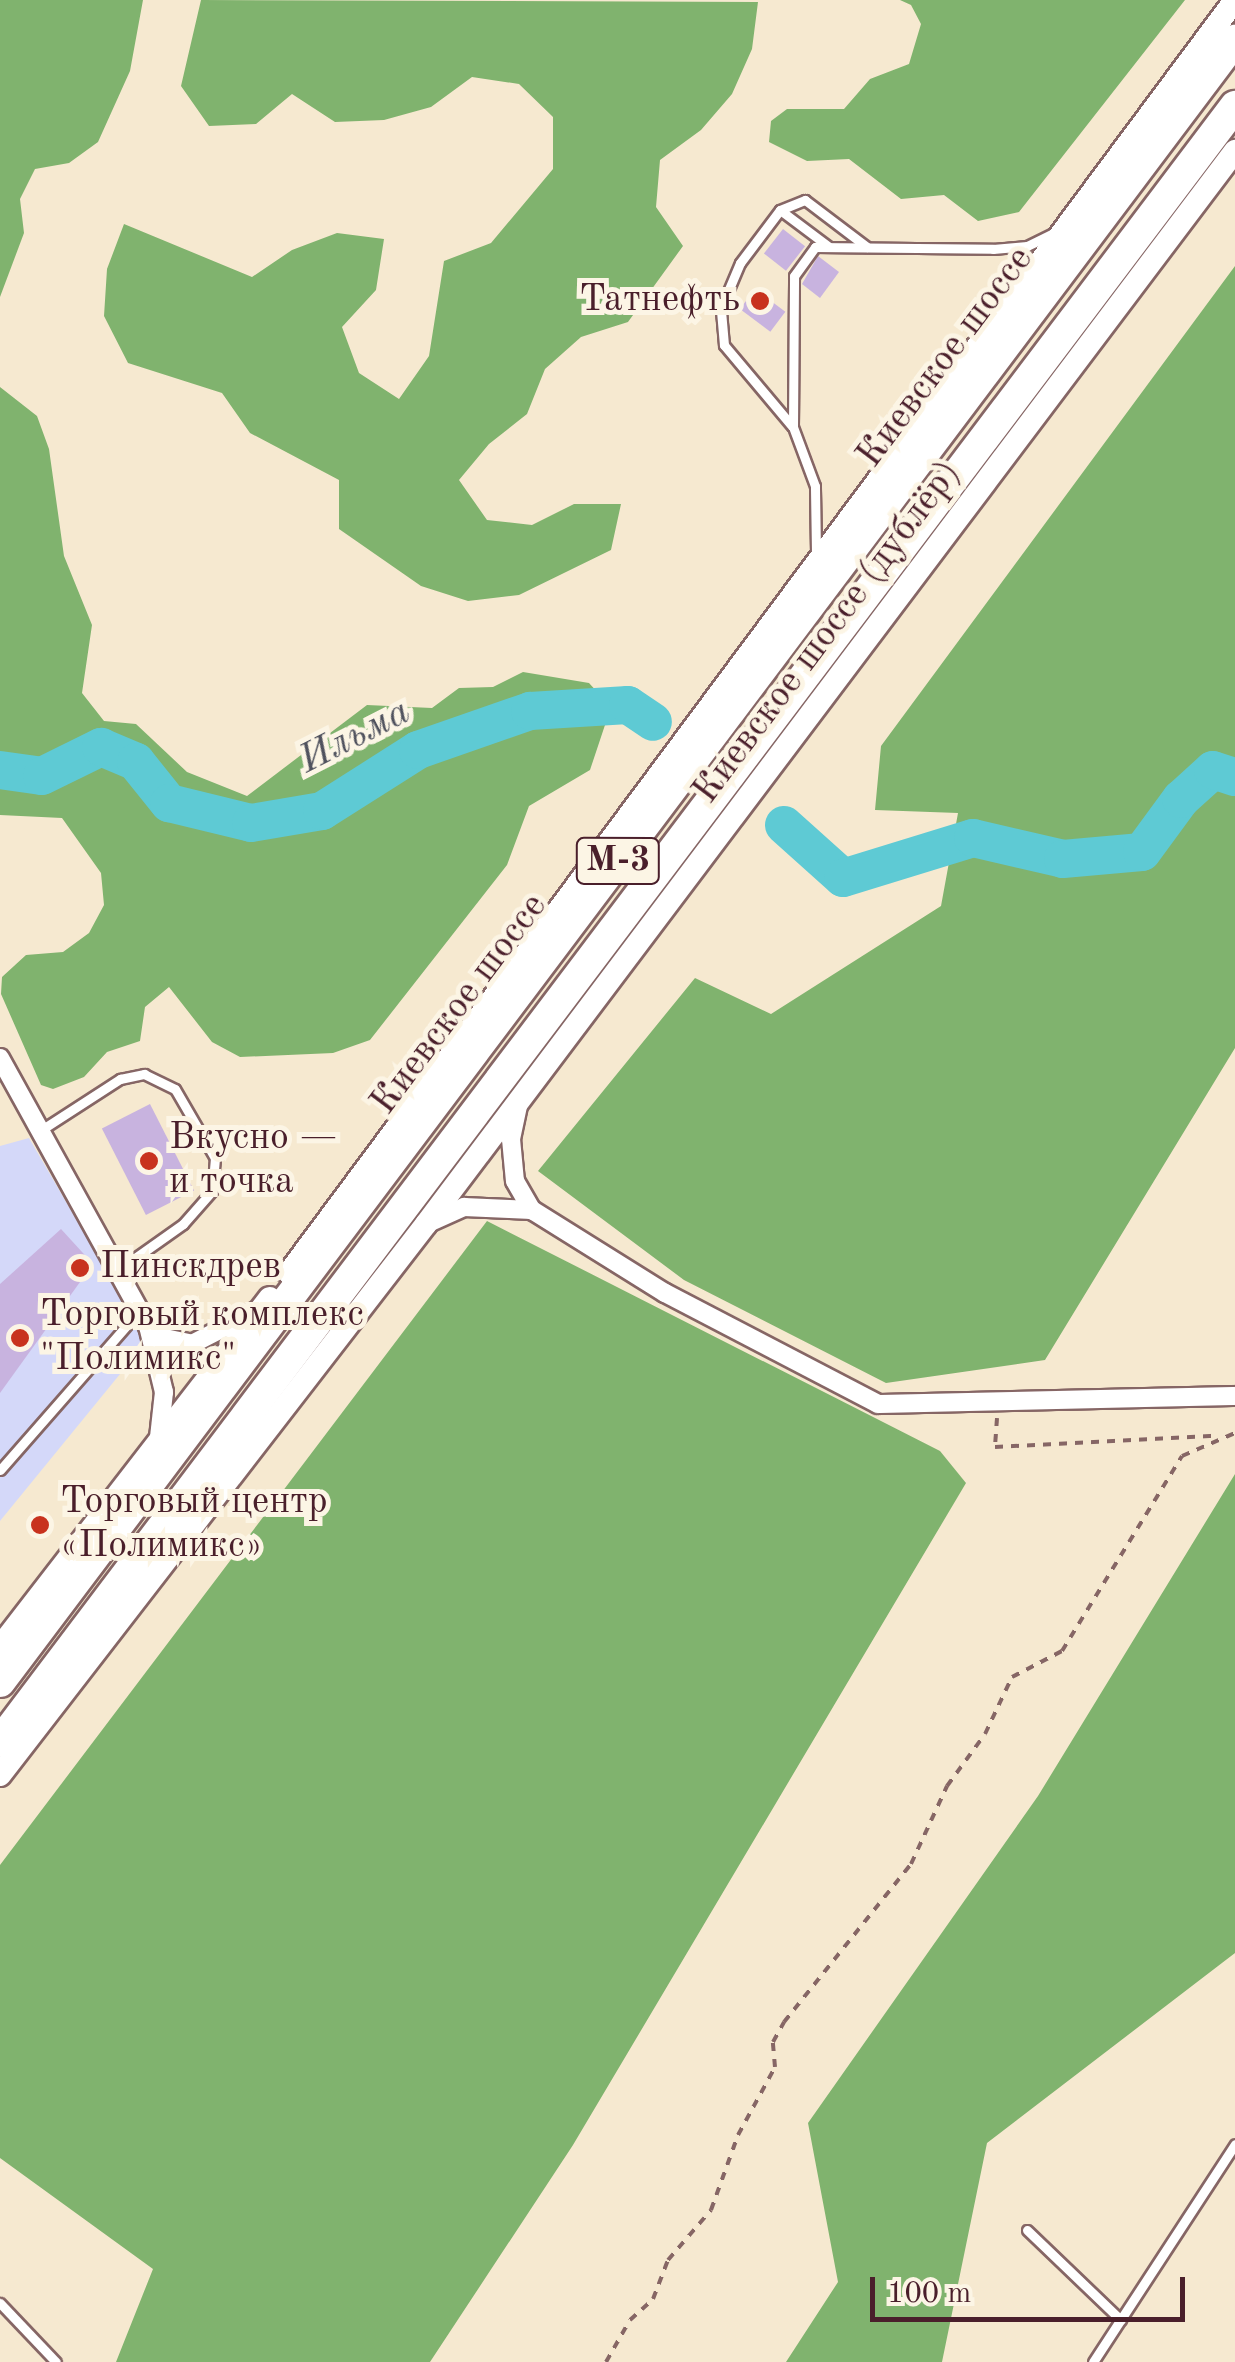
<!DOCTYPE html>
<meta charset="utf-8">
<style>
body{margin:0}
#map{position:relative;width:1235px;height:2362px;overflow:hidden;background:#f6e9d0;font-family:"Old Standard TT",serif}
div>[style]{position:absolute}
.built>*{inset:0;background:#d4d8f9}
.forest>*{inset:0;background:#80b36e}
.river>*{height:38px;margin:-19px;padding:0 19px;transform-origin:19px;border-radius:19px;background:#5ecad4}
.building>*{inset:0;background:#c8b3df;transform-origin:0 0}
.path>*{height:4px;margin-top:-2px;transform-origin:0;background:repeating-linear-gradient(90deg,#866665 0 8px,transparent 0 16px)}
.roads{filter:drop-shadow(2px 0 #866665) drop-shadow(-2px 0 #866665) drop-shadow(0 2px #866665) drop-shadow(0 -2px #866665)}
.lane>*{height:9px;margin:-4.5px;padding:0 4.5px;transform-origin:4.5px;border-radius:4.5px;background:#fff}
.street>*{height:18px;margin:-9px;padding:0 9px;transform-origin:9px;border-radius:9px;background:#fff}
.secondary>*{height:22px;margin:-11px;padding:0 11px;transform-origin:11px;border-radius:11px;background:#fff}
.highway>*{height:30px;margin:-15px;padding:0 15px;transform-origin:15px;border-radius:15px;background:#fff}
.dots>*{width:28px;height:28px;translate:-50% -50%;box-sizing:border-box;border:5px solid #fcf5e5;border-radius:50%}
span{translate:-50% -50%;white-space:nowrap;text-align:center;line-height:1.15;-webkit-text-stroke:10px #fcf5e5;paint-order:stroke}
.shield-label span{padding:2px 8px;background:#fcf5e5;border:2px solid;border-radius:8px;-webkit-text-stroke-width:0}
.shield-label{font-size:35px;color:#4a1f2b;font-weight:700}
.poi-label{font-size:38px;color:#4a1f2b}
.right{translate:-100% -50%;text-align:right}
.left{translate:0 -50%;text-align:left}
.street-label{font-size:38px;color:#4a1f2b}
.water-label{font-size:40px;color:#50525e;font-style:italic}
.scale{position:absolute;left:870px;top:2277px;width:315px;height:45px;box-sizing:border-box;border:5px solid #4a1f2b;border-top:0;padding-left:12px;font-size:30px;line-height:35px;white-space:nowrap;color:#4a1f2b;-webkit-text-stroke:8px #fcf5e5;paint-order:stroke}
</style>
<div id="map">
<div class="built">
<div style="clip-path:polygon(29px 1138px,147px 1341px,0 1521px,0 1146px)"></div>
</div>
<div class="forest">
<div style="clip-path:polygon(0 0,143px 0,130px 71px,98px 142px,69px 163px,35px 169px,20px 199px,24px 233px,0 297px)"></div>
<div style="clip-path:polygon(201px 0,758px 2px,752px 49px,732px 94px,701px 130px,660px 160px,656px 207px,683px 246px,628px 322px,581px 337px,545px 369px,527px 414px,489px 444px,459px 480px,487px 520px,532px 525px,574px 504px,621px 504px,611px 550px,519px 595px,468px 601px,421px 586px,339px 529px,339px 480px,250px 433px,222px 393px,128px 363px,104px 316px,107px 269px,124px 224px,252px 277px,292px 250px,337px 233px,384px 239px,376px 290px,342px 327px,359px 373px,399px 399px,429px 356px,444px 261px,491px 243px,553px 169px,553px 117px,519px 84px,472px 77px,431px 107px,384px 120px,335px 122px,292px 94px,256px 124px,209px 126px,181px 86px)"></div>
<div style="clip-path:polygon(900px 0,1185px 0,1019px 212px,978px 221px,944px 195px,901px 199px,849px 159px,807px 161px,769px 142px,771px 121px,787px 109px,844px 109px,870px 79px,909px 64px,921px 24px,911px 5px)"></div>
<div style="clip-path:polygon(1235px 266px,1235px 1048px,1045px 1360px,886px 1383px,684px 1280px,538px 1171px,695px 978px,771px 1014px,941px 906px,958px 813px,875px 810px,881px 746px)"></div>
<div style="clip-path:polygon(0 387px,37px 416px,49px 449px,64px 556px,92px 625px,82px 693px,104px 721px,136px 724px,187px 772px,247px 796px,367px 705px,432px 708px,459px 688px,493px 687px,523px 672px,589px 683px,611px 707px,590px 770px,529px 806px,507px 865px,370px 1040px,333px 1053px,240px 1057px,212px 1042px,169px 987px,145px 1007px,140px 1041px,107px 1052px,84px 1077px,53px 1089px,41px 1085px,1px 994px,2px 977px,26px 955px,63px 952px,89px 933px,104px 905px,101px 873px,62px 818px,0 815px)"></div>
<div style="clip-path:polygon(487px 1221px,940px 1451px,966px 1483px,573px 2145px,430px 2362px,116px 2362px,153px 2269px,0 2158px,0 1865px)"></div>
<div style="clip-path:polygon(1235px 1474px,1235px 1953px,987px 2143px,942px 2362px,786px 2362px,838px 2282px,808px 2123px,1038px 1796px)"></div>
</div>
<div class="river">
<div style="left:0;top:770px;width:42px;rotate:8.1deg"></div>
<div style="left:42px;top:776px;width:66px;rotate:-26.2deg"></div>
<div style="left:101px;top:747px;width:38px;rotate:23deg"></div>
<div style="left:136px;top:762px;width:53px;rotate:51.2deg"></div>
<div style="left:169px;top:803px;width:84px;rotate:13.7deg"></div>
<div style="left:251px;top:823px;width:72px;rotate:-9.6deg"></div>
<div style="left:322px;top:811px;width:114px;rotate:-32.4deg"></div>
<div style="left:418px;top:750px;width:119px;rotate:-19.2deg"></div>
<div style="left:530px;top:711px;width:98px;rotate:-3.5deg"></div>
<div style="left:628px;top:705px;width:30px;rotate:34deg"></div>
<div style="left:784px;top:825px;width:79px;rotate:41.9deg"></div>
<div style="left:843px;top:878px;width:136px;rotate:-17.1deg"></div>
<div style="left:973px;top:838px;width:92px;rotate:13.1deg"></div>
<div style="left:1063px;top:859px;width:79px;rotate:-5.1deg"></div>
<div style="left:1142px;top:852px;width:66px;rotate:-53.7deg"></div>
<div style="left:1181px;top:799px;width:43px;rotate:-42.2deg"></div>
<div style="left:1213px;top:770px;width:23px;rotate:18deg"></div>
</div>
<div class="building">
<div style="left:783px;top:229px;width:28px;height:31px;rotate:38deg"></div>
<div style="clip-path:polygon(818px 256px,839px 272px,820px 298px,802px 284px)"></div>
<div style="left:755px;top:289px;width:38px;height:25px;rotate:37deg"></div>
<div style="left:150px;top:1104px;width:97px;height:54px;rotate:63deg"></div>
<div style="clip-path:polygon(61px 1229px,93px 1264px,0 1393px,0 1284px)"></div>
</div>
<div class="path">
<div style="left:997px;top:1418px;width:29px;rotate:94deg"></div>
<div style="left:995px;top:1447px;width:220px;rotate:-2.9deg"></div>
<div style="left:606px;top:2362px;width:48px;rotate:-60.3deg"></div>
<div style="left:630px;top:2320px;width:31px;rotate:-42deg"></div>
<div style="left:653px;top:2299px;width:42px;rotate:-69deg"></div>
<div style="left:668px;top:2260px;width:66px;rotate:-49.3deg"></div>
<div style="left:711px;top:2210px;width:80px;rotate:-70.2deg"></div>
<div style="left:738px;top:2135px;width:77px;rotate:-61.4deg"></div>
<div style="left:775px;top:2067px;width:25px;rotate:-95deg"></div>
<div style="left:773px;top:2042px;width:23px;rotate:-61deg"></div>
<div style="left:784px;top:2022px;width:203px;rotate:-51.2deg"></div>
<div style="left:911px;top:1864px;width:86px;rotate:-65.2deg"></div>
<div style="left:947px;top:1786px;width:64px;rotate:-53.8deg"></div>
<div style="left:985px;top:1734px;width:63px;rotate:-64.7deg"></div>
<div style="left:1012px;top:1677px;width:56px;rotate:-27.5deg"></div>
<div style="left:1062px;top:1651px;width:229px;rotate:-58.4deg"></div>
<div style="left:1182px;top:1456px;width:58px;rotate:-23.5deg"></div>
</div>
<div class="roads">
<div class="lane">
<div style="left:780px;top:210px;width:27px;rotate:-22deg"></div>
<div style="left:805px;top:200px;width:78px;rotate:37.2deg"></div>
<div style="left:792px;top:426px;width:106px;rotate:-130deg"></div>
<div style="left:724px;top:345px;width:37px;rotate:-95deg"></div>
<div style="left:721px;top:308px;width:49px;rotate:-67.1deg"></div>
<div style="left:740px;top:263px;width:66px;rotate:-53deg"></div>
<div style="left:780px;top:210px;width:60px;rotate:36.9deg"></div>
<div style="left:816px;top:552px;width:66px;rotate:-90.9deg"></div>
<div style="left:815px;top:486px;width:63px;rotate:-110.4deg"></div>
<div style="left:793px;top:427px;width:151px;rotate:-89.6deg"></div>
<div style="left:794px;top:276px;width:36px;rotate:-54deg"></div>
<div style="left:815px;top:247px;width:178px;rotate:0.6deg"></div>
<div style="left:993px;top:249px;width:34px;rotate:-5deg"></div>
<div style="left:1027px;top:246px;width:30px;rotate:-26deg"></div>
<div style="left:38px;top:1132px;width:98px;rotate:-32.9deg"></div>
<div style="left:120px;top:1079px;width:25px;rotate:-12deg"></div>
<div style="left:144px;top:1074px;width:34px;rotate:26deg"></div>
<div style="left:175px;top:1089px;width:80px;rotate:59.9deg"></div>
<div style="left:215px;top:1158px;width:33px;rotate:95deg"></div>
<div style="left:212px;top:1191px;width:44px;rotate:131.3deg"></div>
<div style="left:183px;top:1224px;width:80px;rotate:144.7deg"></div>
<div style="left:0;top:1470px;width:211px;rotate:-48.8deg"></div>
<div style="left:1027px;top:2230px;width:130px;rotate:43.8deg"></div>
<div style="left:0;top:2303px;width:81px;rotate:46.5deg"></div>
<div style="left:1093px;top:2362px;width:260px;rotate:-56.9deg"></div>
</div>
<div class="street">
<div style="left:0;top:1058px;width:306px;rotate:61.1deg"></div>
<div style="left:148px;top:1326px;width:68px;rotate:76.4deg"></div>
<div style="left:164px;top:1392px;width:45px;rotate:96.3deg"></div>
<div style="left:518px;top:1106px;width:34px;rotate:102deg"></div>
<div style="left:511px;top:1139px;width:42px;rotate:84.6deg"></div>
<div style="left:515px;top:1181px;width:34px;rotate:60deg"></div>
<div style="left:426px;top:1224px;width:42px;rotate:-24.1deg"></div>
<div style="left:464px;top:1207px;width:68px;rotate:2.5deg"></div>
<div style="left:532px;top:1210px;width:157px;rotate:32deg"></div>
<div style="left:665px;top:1293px;width:240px;rotate:27.5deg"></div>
<div style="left:878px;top:1404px;width:357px;rotate:-1.3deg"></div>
<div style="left:148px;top:1327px;width:16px;rotate:40deg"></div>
<div style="left:160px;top:1337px;width:33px;rotate:12deg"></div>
<div style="left:192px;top:1344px;width:70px;rotate:-27.3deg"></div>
</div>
<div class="secondary">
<div style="left:289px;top:1273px;width:1586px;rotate:-53.38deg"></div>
<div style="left:0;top:1647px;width:441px;rotate:-52.3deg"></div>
<div style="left:0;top:1775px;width:696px;rotate:-52.29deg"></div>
<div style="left:426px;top:1224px;width:1344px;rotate:-52.99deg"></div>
</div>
<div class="highway">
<div style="left:0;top:1682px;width:2055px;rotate:-53.05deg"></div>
<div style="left:0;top:1742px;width:2050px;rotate:-52.95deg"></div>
</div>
</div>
<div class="dots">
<div style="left:760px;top:301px;background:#c8321e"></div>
<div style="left:149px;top:1161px;background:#c8321e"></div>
<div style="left:80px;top:1268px;background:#c8321e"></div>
<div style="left:20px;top:1338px;background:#c8321e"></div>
<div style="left:40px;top:1525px;background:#c8321e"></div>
</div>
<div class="shield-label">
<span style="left:618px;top:861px">М-3</span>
</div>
<div class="poi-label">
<span class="right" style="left:740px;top:301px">Татнефть</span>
<span class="left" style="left:169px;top:1161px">Вкусно —<br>и точка</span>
<span class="left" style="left:100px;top:1268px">Пинскдрев</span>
<span class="left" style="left:40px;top:1338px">Торговый комплекс<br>"Полимикс"</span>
<span class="left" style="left:60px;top:1525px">Торговый центр<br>«Полимикс»</span>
</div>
<div class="street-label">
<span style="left:946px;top:358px;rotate:-53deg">Киевское шоссе</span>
<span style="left:828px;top:633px;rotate:-53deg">Киевское шоссе (дублёр)</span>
<span style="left:460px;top:1005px;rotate:-53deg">Киевское шоссе</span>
</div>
<div class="water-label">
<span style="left:355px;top:737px;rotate:-27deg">Ильма</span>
</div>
<div class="scale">100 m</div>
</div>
